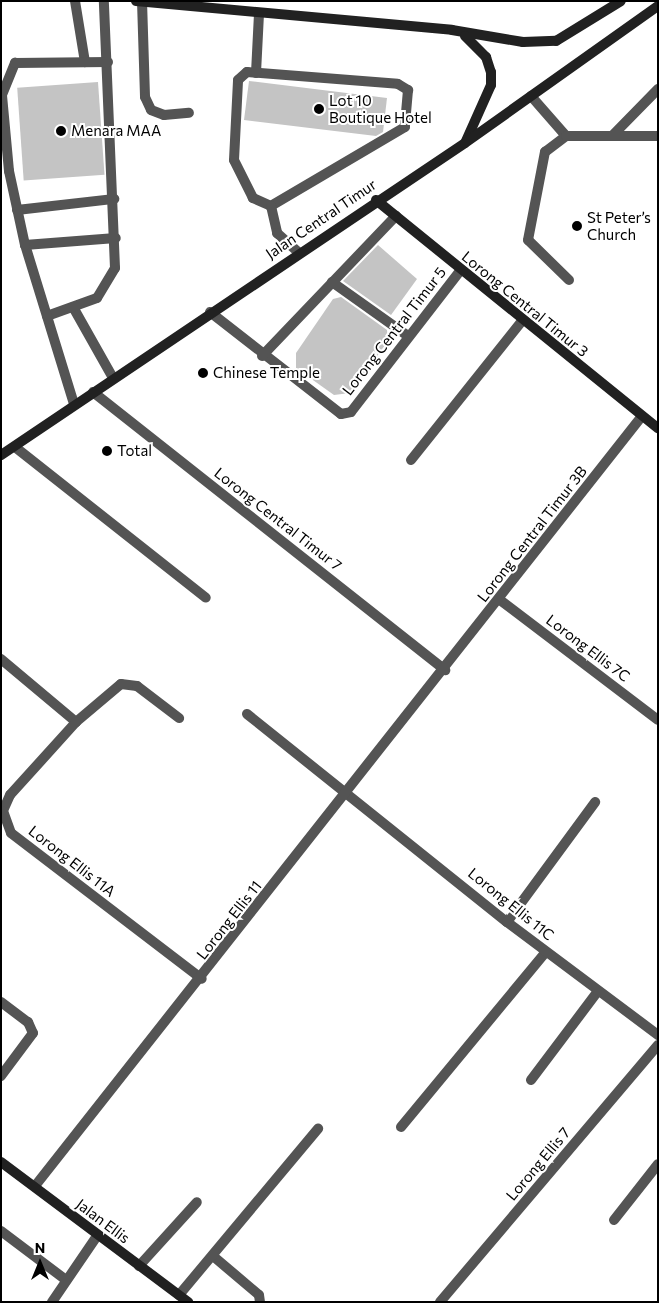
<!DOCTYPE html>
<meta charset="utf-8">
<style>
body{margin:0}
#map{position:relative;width:659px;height:1303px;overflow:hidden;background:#fff;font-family:Commissioner,sans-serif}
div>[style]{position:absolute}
.building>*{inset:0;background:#c4c4c4;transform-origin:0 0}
.lane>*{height:10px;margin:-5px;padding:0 5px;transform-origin:5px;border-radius:5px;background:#545454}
.street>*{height:10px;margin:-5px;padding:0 5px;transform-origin:5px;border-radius:5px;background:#545454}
.secondary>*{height:10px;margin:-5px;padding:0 5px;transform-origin:5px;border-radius:5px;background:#212121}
.dots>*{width:14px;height:14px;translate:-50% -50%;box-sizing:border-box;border:2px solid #fff;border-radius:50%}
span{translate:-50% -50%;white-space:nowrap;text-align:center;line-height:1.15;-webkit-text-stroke:4px #fff;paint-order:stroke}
.poi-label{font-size:15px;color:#000}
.left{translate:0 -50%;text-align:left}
.street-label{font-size:15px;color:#000}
.frame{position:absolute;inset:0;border:2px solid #000;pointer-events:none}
.north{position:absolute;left:15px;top:1238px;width:50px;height:50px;-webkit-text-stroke:4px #fff;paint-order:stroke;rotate:0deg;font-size:14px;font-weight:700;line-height:20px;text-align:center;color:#000}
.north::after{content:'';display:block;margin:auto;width:18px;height:22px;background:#000;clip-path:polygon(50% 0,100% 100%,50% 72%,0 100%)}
</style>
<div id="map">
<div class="building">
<div style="clip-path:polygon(249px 81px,387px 98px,383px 132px,376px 136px,244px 120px)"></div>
<div style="left:98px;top:82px;width:93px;height:81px;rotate:86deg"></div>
<div style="clip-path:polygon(378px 245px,417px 279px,391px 315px,343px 281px)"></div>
<div style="clip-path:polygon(341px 297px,387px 330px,388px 341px,350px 393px,334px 395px,296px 368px,296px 353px,333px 299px)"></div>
</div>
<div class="lane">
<div style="left:75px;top:1px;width:62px;rotate:80.7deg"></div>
<div style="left:142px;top:1px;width:96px;rotate:88.2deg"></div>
<div style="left:145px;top:97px;width:14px;rotate:65deg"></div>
<div style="left:151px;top:110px;width:14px;rotate:21deg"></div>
<div style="left:164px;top:115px;width:25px;rotate:-5deg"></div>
<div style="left:247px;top:72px;width:151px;rotate:4.5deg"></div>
<div style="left:398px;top:84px;width:12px;rotate:31deg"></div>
<div style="left:408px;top:90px;width:37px;rotate:95deg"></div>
<div style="left:405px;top:127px;width:156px;rotate:149.5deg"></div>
<div style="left:271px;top:206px;width:20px;rotate:-156deg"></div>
<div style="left:253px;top:198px;width:42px;rotate:-116.6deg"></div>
<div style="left:234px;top:160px;width:80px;rotate:-87.1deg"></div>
<div style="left:238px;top:80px;width:12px;rotate:-42deg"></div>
<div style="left:256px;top:73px;width:60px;rotate:-87.1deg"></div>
<div style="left:531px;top:96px;width:53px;rotate:48.8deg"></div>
<div style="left:612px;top:136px;width:66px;rotate:-45.6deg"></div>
<div style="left:271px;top:206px;width:28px;rotate:77deg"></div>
<div style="left:277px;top:233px;width:28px;rotate:42deg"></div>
<div style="left:17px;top:210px;width:98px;rotate:-6.5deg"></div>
<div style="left:25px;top:245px;width:91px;rotate:-4.4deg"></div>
<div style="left:569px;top:280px;width:57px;rotate:-135.7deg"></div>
<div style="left:528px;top:240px;width:90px;rotate:-79.1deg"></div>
<div style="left:545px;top:152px;width:26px;rotate:-37deg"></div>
<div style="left:566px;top:136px;width:92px"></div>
<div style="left:332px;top:282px;width:93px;rotate:35.4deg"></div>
<div style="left:73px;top:307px;width:81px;rotate:60.6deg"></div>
<div style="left:210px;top:312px;width:166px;rotate:37.9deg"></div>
<div style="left:341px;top:414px;width:10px;rotate:-11deg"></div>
<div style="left:351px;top:412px;width:178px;rotate:-52.3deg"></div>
<div style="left:47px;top:316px;width:53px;rotate:-19.8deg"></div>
<div style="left:97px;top:298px;width:35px;rotate:-59deg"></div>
<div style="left:115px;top:268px;width:267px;rotate:-92.4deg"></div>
<div style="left:262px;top:356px;width:194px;rotate:-46.3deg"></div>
<div style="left:74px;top:404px;width:166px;rotate:-107.1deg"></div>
<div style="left:25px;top:245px;width:76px;rotate:-102.2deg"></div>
<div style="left:9px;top:171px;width:76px;rotate:-95.3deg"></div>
<div style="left:2px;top:95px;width:35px;rotate:-68deg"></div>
<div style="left:15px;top:63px;width:93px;rotate:-0.6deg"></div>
<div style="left:76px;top:722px;width:59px;rotate:-40.2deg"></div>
<div style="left:121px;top:684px;width:16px;rotate:7deg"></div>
<div style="left:137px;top:686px;width:53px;rotate:37.3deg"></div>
<div style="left:1px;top:1002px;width:34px;rotate:37deg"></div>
<div style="left:28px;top:1022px;width:12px;rotate:66deg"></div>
<div style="left:33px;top:1033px;width:54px;rotate:126.7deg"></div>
<div style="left:531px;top:1080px;width:111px;rotate:-53deg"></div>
<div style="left:401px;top:1127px;width:227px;rotate:-50.4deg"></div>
<div style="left:213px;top:1256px;width:60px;rotate:40.3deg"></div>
<div style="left:259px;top:1295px;width:7px;rotate:82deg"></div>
<div style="left:139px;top:1266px;width:86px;rotate:-47.8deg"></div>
<div style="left:179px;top:1295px;width:217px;rotate:-50.1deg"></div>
</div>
<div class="street">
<div style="left:93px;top:392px;width:449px;rotate:38.3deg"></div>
<div style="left:15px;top:447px;width:243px;rotate:38.3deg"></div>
<div style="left:411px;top:460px;width:178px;rotate:-51.4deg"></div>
<div style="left:500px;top:600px;width:198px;rotate:37.2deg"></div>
<div style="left:1px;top:659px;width:98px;rotate:40deg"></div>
<div style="left:76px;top:722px;width:98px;rotate:132.1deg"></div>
<div style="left:10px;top:795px;width:17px;rotate:114deg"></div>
<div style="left:3px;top:811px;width:23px;rotate:70deg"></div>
<div style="left:11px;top:833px;width:240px;rotate:37.4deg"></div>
<div style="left:247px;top:714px;width:333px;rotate:38.7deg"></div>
<div style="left:507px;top:922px;width:189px;rotate:36.8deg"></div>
<div style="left:507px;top:922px;width:149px;rotate:-53.7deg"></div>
<div style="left:35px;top:1186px;width:980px;rotate:-51.75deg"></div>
<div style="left:614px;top:1220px;width:71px;rotate:-51.8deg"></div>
<div style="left:1px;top:1231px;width:81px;rotate:37deg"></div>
<div style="left:52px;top:1302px;width:80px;rotate:-55.7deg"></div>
<div style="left:440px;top:1302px;width:337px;rotate:-49.7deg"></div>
</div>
<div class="secondary">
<div style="left:136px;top:1px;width:317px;rotate:5.2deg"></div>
<div style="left:452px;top:30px;width:72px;rotate:9.6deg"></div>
<div style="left:523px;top:42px;width:33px;rotate:-2deg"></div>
<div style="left:556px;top:41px;width:76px;rotate:-31.6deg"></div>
<div style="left:465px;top:36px;width:30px;rotate:45deg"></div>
<div style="left:486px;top:57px;width:16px;rotate:72deg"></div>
<div style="left:491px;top:72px;width:13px;rotate:90deg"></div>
<div style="left:491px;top:85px;width:61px;rotate:114.1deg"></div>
<div style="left:376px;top:200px;width:363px;rotate:39deg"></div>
<div style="left:1px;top:455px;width:559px;rotate:-33.92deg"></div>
<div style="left:465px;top:143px;width:237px;rotate:-35.4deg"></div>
<div style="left:1px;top:1162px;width:234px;rotate:36.8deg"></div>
</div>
<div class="dots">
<div style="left:319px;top:109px;background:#000"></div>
<div style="left:61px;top:131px;background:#000"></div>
<div style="left:577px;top:226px;background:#000"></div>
<div style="left:203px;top:373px;background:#000"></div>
<div style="left:107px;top:451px;background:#000"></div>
</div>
<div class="poi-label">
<span class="left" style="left:329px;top:109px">Lot 10<br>Boutique Hotel</span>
<span class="left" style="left:71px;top:131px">Menara MAA</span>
<span class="left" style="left:587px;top:226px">St Peter’s<br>Church</span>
<span class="left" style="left:213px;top:373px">Chinese Temple</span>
<span class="left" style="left:117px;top:451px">Total</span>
</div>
<div class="street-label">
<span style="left:321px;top:219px;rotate:-34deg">Jalan Central Timur</span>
<span style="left:525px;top:304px;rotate:39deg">Lorong Central Timur 3</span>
<span style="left:394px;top:331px;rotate:-52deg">Lorong Central Timur 5</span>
<span style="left:278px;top:519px;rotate:38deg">Lorong Central Timur 7</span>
<span style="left:532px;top:534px;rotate:-52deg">Lorong Central Timur 3B</span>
<span style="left:588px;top:648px;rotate:37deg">Lorong Ellis 7C</span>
<span style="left:72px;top:861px;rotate:38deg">Lorong Ellis 11A</span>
<span style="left:511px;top:904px;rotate:39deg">Lorong Ellis 11C</span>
<span style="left:229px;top:920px;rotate:-52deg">Lorong Ellis 11</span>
<span style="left:538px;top:1164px;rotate:-50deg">Lorong Ellis 7</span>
<span style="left:103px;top:1221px;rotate:37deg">Jalan Ellis</span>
</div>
<div class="frame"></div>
<div class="north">N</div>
</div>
